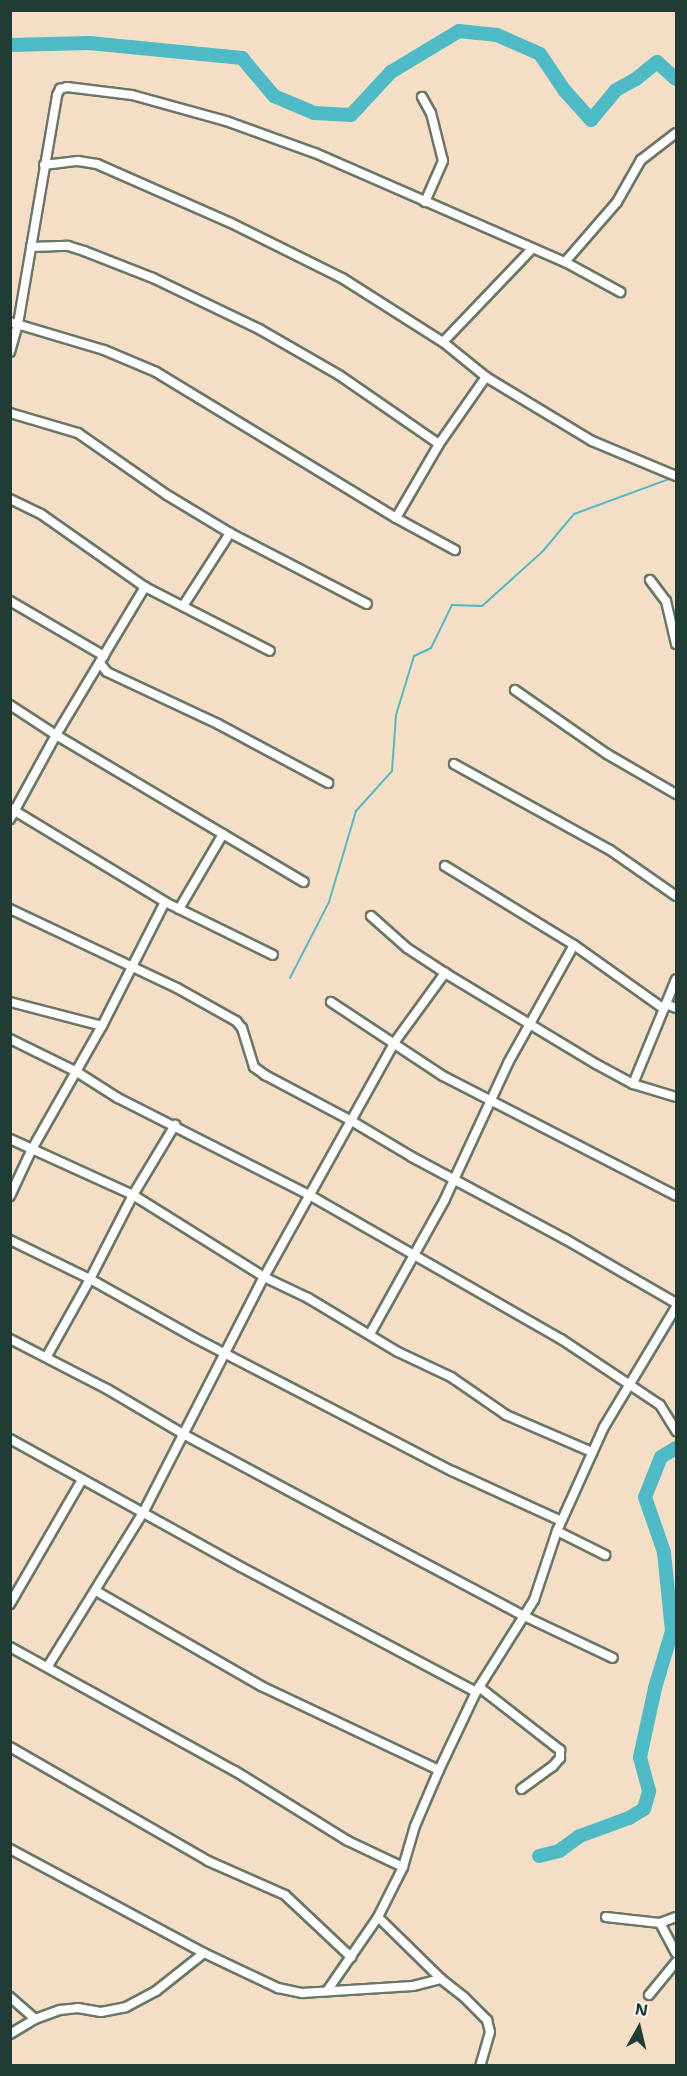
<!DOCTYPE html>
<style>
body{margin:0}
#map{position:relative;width:687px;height:2076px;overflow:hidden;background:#f4dfc6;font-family:"Shantell Sans",sans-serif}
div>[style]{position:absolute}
.stream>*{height:2px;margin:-1px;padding:0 1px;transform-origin:1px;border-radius:1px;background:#4dbac6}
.river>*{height:14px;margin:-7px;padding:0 7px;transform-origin:7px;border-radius:7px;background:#4dbac6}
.roads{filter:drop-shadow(2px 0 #6a7667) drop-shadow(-2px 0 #6a7667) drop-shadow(0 2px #6a7667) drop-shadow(0 -2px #6a7667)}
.street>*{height:8px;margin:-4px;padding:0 4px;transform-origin:4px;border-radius:4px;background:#fff}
span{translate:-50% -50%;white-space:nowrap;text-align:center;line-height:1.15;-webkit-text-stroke:4.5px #f6f6f2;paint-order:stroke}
.frame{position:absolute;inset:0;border:12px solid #1f3d34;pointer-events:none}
.north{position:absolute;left:609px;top:1998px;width:60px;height:60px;-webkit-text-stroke:4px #f6f6f2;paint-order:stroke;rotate:8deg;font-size:16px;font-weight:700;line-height:24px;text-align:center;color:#1f3d34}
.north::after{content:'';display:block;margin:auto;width:21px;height:27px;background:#1f3d34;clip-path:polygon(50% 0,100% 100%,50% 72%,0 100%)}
</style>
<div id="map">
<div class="stream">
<div style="left:676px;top:302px;width:20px;rotate:90deg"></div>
<div style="left:290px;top:978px;width:85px;rotate:-62.8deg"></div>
<div style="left:329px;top:902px;width:95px;rotate:-73.5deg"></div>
<div style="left:356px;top:811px;width:54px;rotate:-48deg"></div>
<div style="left:392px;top:771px;width:56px;rotate:-85.9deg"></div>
<div style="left:396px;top:715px;width:62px;rotate:-73deg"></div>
<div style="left:414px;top:656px;width:19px;rotate:-25deg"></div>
<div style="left:431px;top:648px;width:48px;rotate:-64deg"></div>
<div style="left:452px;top:605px;width:30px;rotate:2deg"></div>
<div style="left:482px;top:606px;width:82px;rotate:-42deg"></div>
<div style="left:543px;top:551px;width:48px;rotate:-50deg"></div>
<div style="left:574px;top:514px;width:104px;rotate:-20.2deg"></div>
</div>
<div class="river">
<div style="left:10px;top:45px;width:79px;rotate:-1.5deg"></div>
<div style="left:89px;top:43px;width:154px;rotate:5.6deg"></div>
<div style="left:242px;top:58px;width:50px;rotate:49.9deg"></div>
<div style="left:274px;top:96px;width:43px;rotate:23deg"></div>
<div style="left:314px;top:113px;width:37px;rotate:3deg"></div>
<div style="left:351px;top:115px;width:59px;rotate:-47.1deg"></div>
<div style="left:391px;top:72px;width:79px;rotate:-31.1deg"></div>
<div style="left:459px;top:31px;width:38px;rotate:6deg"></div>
<div style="left:497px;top:35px;width:47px;rotate:23.8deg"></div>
<div style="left:540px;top:54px;width:45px;rotate:56deg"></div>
<div style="left:565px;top:91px;width:39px;rotate:48deg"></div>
<div style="left:591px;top:120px;width:39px;rotate:-50deg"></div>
<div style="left:616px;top:90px;width:23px;rotate:-29deg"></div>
<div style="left:636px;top:79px;width:27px;rotate:-39deg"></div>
<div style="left:657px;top:62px;width:25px;rotate:42deg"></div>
<div style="left:539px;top:1856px;width:21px;rotate:-14deg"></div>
<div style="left:559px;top:1851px;width:26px;rotate:-36deg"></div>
<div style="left:580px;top:1836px;width:52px;rotate:-20.2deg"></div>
<div style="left:629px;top:1818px;width:17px;rotate:-31deg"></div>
<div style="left:644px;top:1809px;width:19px;rotate:-74deg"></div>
<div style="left:649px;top:1791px;width:35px;rotate:-105deg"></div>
<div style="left:640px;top:1757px;width:71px;rotate:-77.7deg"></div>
<div style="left:655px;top:1688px;width:59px;rotate:-73.4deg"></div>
<div style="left:672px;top:1631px;width:79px;rotate:-95.8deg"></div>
<div style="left:664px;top:1552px;width:58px;rotate:-109.1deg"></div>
<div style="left:645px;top:1497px;width:43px;rotate:-68.2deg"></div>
<div style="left:661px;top:1457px;width:17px;rotate:-31deg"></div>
</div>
<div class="roads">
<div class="street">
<div style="left:422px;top:97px;width:18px;rotate:61deg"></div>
<div style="left:431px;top:113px;width:49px;rotate:76deg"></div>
<div style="left:443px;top:161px;width:45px;rotate:113.7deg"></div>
<div style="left:44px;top:165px;width:34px;rotate:-7deg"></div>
<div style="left:78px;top:161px;width:19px;rotate:9deg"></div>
<div style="left:97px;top:164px;width:146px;rotate:23.8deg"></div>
<div style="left:231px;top:223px;width:124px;rotate:26.4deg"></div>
<div style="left:342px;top:278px;width:120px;rotate:32.4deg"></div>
<div style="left:443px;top:342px;width:55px;rotate:39.1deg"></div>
<div style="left:486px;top:377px;width:124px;rotate:31.1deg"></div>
<div style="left:592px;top:441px;width:91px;rotate:22.6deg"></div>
<div style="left:31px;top:247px;width:37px;rotate:-2deg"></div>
<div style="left:68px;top:246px;width:17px;rotate:17deg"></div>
<div style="left:84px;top:251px;width:74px;rotate:21.4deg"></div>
<div style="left:153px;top:278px;width:118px;rotate:25.7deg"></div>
<div style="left:259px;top:329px;width:92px;rotate:29.9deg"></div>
<div style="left:339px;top:375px;width:121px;rotate:34.6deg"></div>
<div style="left:565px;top:262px;width:79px;rotate:-49.1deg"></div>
<div style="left:617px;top:202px;width:48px;rotate:-60.3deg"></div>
<div style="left:641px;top:160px;width:44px;rotate:-37.6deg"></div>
<div style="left:10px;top:322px;width:98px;rotate:16.6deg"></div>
<div style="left:104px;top:350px;width:56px;rotate:22.9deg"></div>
<div style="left:156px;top:372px;width:281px;rotate:31.3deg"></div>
<div style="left:396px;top:518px;width:67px;rotate:28.5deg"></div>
<div style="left:443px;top:342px;width:129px;rotate:-46.3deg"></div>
<div style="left:10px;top:352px;width:29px;rotate:-74deg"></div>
<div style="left:18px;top:324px;width:232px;rotate:-80.3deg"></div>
<div style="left:57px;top:95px;width:7px;rotate:-63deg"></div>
<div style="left:60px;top:89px;width:7px;rotate:-16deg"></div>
<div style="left:67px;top:87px;width:65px;rotate:7deg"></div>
<div style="left:132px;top:95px;width:98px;rotate:15.5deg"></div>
<div style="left:226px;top:121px;width:95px;rotate:19.8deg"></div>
<div style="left:315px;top:153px;width:273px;rotate:23.6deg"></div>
<div style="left:565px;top:262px;width:63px;rotate:28.6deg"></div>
<div style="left:10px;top:413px;width:71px;rotate:16.4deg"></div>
<div style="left:78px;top:433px;width:108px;rotate:34.9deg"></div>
<div style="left:167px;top:495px;width:74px;rotate:31.1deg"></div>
<div style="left:230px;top:533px;width:154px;rotate:27.4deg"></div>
<div style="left:10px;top:499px;width:34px;rotate:26deg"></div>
<div style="left:41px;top:514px;width:127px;rotate:35.1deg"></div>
<div style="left:145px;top:587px;width:140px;rotate:27.1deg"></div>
<div style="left:396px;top:518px;width:86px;rotate:-59.8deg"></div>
<div style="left:439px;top:444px;width:82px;rotate:-55deg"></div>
<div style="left:650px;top:580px;width:26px;rotate:53deg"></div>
<div style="left:666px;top:601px;width:44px;rotate:76.9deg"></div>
<div style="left:10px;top:601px;width:109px;rotate:30.3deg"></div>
<div style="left:183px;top:606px;width:87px;rotate:-57.2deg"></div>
<div style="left:100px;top:663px;width:11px;rotate:52deg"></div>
<div style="left:107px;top:672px;width:123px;rotate:25.1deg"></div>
<div style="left:218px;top:724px;width:125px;rotate:28.2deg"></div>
<div style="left:515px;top:690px;width:112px;rotate:34.8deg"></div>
<div style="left:607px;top:754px;width:80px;rotate:30.1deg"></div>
<div style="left:10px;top:705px;width:55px;rotate:33.1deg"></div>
<div style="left:56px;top:735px;width:288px;rotate:30.7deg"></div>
<div style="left:454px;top:764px;width:178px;rotate:28.9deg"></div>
<div style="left:610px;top:850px;width:80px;rotate:34.9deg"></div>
<div style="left:10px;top:808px;width:181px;rotate:31.2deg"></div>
<div style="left:165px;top:902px;width:120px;rotate:26.1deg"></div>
<div style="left:10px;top:819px;width:96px;rotate:-61.3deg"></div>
<div style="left:56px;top:735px;width:173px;rotate:-59deg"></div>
<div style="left:445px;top:866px;width:151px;rotate:31.5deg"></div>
<div style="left:10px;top:909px;width:185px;rotate:25.3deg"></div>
<div style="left:177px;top:988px;width:68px;rotate:29.2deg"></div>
<div style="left:236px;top:1021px;width:9px;rotate:49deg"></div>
<div style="left:242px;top:1028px;width:41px;rotate:72.9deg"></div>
<div style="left:254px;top:1067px;width:14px;rotate:36deg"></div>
<div style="left:265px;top:1075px;width:96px;rotate:27.9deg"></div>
<div style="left:350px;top:1120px;width:72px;rotate:30.8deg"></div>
<div style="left:412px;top:1157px;width:174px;rotate:28.2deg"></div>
<div style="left:565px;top:1239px;width:128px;rotate:30deg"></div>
<div style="left:179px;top:909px;width:87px;rotate:-59.6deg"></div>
<div style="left:371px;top:916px;width:48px;rotate:41.6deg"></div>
<div style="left:407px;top:948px;width:45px;rotate:33.3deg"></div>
<div style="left:445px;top:973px;width:176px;rotate:31.1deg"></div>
<div style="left:596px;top:1064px;width:42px;rotate:28.4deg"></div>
<div style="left:633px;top:1084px;width:113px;rotate:-67.7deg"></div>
<div style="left:10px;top:1002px;width:95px;rotate:14.6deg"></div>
<div style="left:102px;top:1026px;width:139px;rotate:-63.1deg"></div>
<div style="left:331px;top:1002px;width:134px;rotate:33.5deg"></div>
<div style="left:443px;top:1076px;width:262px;rotate:27.2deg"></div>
<div style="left:666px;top:1004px;width:11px;rotate:22deg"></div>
<div style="left:10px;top:1039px;width:75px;rotate:26.2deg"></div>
<div style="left:77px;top:1072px;width:49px;rotate:32.4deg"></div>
<div style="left:118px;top:1098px;width:216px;rotate:26.9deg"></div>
<div style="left:311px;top:1196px;width:288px;rotate:29.8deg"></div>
<div style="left:561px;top:1339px;width:119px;rotate:33.7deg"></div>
<div style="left:660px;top:1405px;width:31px;rotate:58deg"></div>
<div style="left:633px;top:1084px;width:45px;rotate:16.8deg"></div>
<div style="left:10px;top:1139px;width:135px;rotate:24.5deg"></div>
<div style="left:133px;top:1195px;width:155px;rotate:32deg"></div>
<div style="left:264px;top:1277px;width:49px;rotate:25.5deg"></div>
<div style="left:308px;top:1298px;width:105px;rotate:31deg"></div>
<div style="left:398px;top:1352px;width:59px;rotate:25.3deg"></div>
<div style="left:451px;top:1377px;width:67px;rotate:34.6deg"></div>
<div style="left:506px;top:1415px;width:94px;rotate:23.3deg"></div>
<div style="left:10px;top:1196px;width:52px;rotate:-64.9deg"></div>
<div style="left:32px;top:1149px;width:142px;rotate:-60.4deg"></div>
<div style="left:10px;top:1240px;width:89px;rotate:26deg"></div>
<div style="left:90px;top:1279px;width:94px;rotate:-62.9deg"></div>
<div style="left:133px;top:1195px;width:82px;rotate:-59deg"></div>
<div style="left:370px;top:1334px;width:154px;rotate:-60.9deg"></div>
<div style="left:445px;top:1199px;width:150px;rotate:-65.1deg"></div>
<div style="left:508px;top:1063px;width:135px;rotate:-60.8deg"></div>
<div style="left:574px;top:945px;width:110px;rotate:35.4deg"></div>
<div style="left:10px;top:1339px;width:109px;rotate:27.3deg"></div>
<div style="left:107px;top:1389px;width:88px;rotate:30.6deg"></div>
<div style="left:183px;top:1434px;width:186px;rotate:28.2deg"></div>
<div style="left:347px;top:1522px;width:200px;rotate:28deg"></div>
<div style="left:524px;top:1616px;width:98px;rotate:25.3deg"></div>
<div style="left:47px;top:1356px;width:88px;rotate:-60.8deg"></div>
<div style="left:90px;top:1279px;width:120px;rotate:29.3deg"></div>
<div style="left:195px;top:1338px;width:289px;rotate:27.4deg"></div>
<div style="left:452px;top:1471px;width:120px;rotate:24.6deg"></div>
<div style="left:10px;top:1439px;width:264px;rotate:29deg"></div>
<div style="left:241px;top:1567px;width:266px;rotate:28deg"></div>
<div style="left:557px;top:1531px;width:54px;rotate:26.6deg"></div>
<div style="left:96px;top:1591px;width:190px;rotate:29.9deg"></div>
<div style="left:261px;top:1686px;width:197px;rotate:25.3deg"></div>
<div style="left:10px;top:1604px;width:143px;rotate:-59.9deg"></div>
<div style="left:10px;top:1647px;width:257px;rotate:28.9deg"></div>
<div style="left:235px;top:1771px;width:133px;rotate:31.8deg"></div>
<div style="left:348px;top:1841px;width:61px;rotate:25.3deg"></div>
<div style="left:48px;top:1666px;width:182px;rotate:-58.2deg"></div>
<div style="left:144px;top:1511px;width:263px;rotate:-62.9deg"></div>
<div style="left:264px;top:1277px;width:268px;rotate:-60.9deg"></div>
<div style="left:394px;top:1043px;width:87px;rotate:-53.9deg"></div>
<div style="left:479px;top:1687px;width:103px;rotate:37.9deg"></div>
<div style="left:560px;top:1750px;width:8px;rotate:90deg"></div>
<div style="left:560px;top:1758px;width:11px;rotate:131deg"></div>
<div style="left:553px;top:1766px;width:39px;rotate:144deg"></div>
<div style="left:10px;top:1747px;width:228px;rotate:29.9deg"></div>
<div style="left:208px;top:1861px;width:84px;rotate:23.8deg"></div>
<div style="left:285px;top:1895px;width:91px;rotate:43.2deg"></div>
<div style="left:10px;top:1849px;width:220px;rotate:28.2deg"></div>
<div style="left:204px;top:1953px;width:82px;rotate:25.3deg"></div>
<div style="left:278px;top:1988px;width:25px;rotate:12deg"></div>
<div style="left:302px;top:1993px;width:111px;rotate:-3.6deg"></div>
<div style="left:413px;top:1986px;width:29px;rotate:-14deg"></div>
<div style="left:441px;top:1979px;width:29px;rotate:38deg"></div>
<div style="left:464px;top:1997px;width:33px;rotate:45deg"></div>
<div style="left:487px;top:2020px;width:12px;rotate:76deg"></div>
<div style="left:490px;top:2032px;width:35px;rotate:106deg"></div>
<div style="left:378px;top:1917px;width:88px;rotate:44.5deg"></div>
<div style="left:606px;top:1917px;width:54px;rotate:6.3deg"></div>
<div style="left:676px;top:1917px;width:17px;rotate:159deg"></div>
<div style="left:660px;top:1923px;width:34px;rotate:62deg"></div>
<div style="left:327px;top:1991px;width:90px;rotate:-55.4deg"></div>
<div style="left:378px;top:1917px;width:56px;rotate:-63.4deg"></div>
<div style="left:403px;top:1867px;width:43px;rotate:-73.7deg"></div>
<div style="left:415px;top:1826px;width:61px;rotate:-66.8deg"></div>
<div style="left:439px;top:1770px;width:86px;rotate:-64.6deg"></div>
<div style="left:476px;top:1692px;width:109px;rotate:-57.8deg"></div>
<div style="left:534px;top:1600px;width:73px;rotate:-71.6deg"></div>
<div style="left:557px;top:1531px;width:114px;rotate:-65.7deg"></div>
<div style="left:604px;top:1427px;width:140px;rotate:-59deg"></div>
<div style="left:649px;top:1995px;width:43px;rotate:-50.7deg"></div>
<div style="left:10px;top:1997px;width:33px;rotate:41deg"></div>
<div style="left:10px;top:2034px;width:29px;rotate:-31deg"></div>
<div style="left:35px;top:2019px;width:27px;rotate:-20deg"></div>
<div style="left:60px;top:2010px;width:18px;rotate:-6deg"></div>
<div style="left:78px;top:2008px;width:23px;rotate:10deg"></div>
<div style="left:101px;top:2012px;width:25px;rotate:-11deg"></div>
<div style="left:126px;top:2007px;width:34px;rotate:-28deg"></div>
<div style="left:156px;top:1991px;width:61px;rotate:-38.4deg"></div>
</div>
</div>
<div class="frame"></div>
<div class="north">N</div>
</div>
